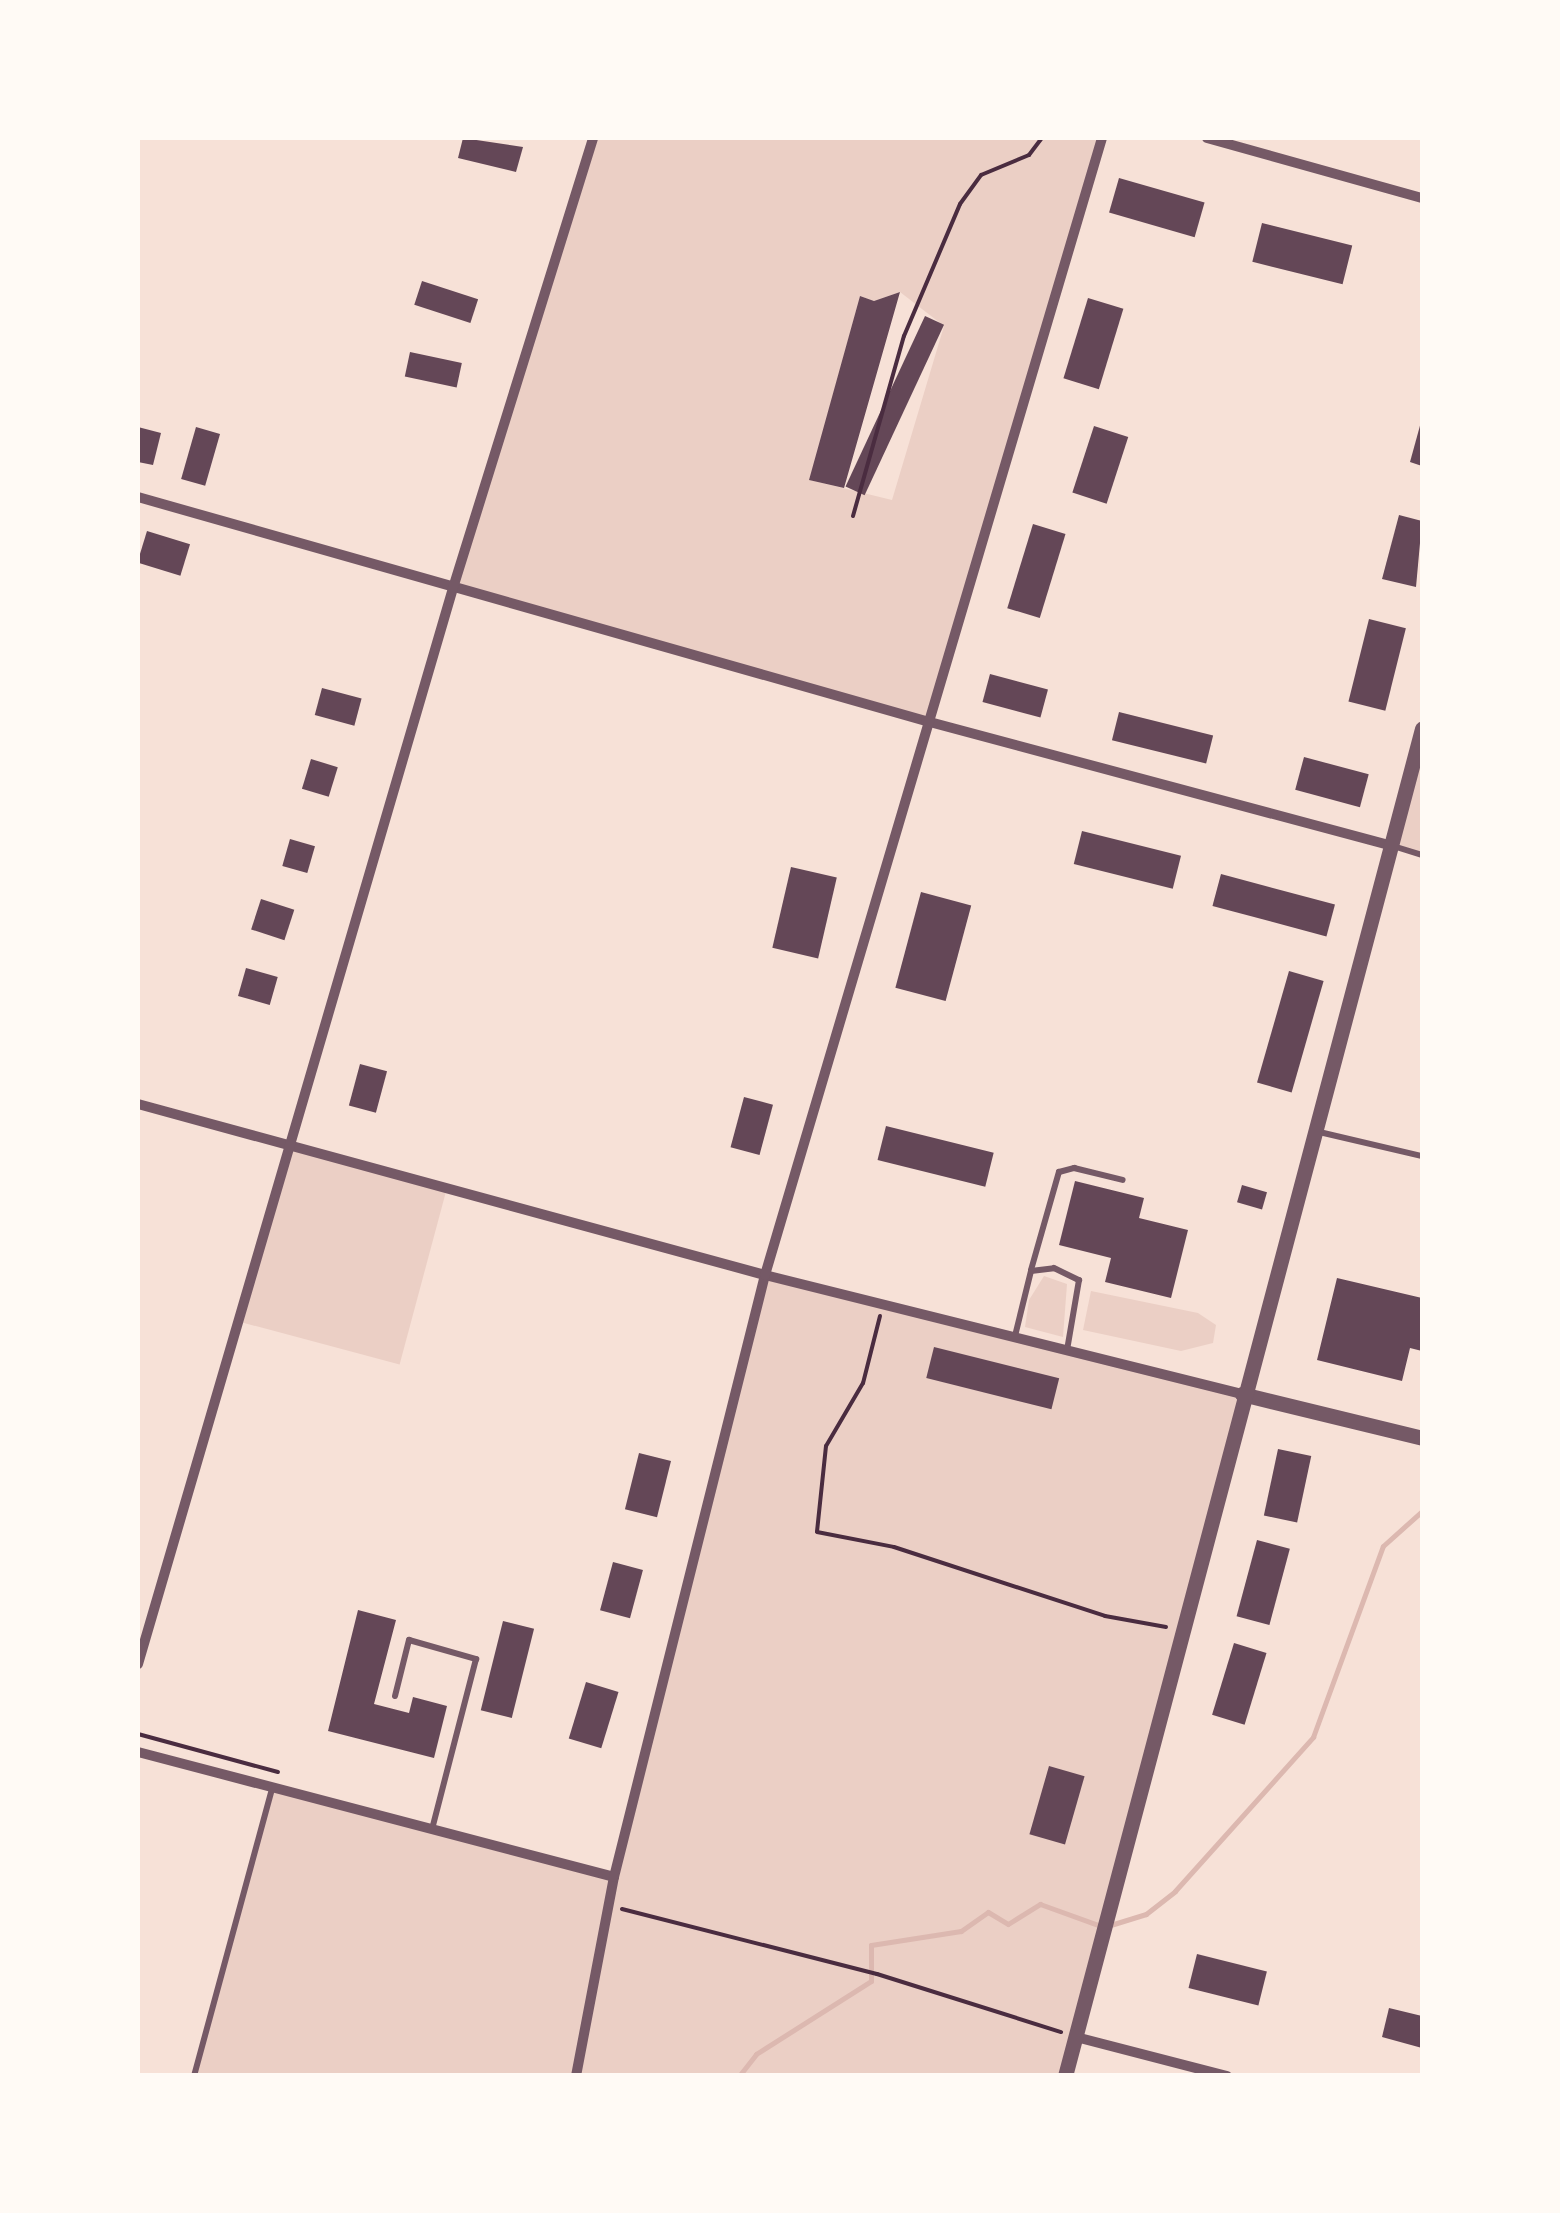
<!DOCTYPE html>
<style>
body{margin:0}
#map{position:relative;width:1560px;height:2213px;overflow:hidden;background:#f7e1d7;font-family:"Nunito Sans",sans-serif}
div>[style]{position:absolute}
.green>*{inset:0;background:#ebcfc5;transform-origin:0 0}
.stream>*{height:5px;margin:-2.5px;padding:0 2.5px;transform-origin:2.5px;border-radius:2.5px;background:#dcb8b0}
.building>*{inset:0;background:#644757;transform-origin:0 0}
.path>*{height:4px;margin:-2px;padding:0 2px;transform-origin:2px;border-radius:2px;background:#4a2c40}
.service>*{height:6px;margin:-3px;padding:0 3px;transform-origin:3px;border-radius:3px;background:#755966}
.minor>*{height:10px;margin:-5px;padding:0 5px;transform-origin:5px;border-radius:5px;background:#755966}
.tertiary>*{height:15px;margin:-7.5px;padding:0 7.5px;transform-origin:7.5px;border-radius:7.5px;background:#755966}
span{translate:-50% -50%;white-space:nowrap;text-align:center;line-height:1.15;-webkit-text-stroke:10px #fffaf5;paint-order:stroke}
.frame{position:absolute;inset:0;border:140px solid #fffaf5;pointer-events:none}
</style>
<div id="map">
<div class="green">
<div style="clip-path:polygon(evenodd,593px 138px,1102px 138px,926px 721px,453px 588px,593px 138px,900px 292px,944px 326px,892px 500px,810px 480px,860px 296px,874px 301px,900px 292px)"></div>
<div style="clip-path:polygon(1422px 729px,1422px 855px,1392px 846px)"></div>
<div style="left:291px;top:1144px;width:162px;height:185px;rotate:15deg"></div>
<div style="clip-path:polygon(765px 1275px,1242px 1394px,1065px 2075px,194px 2076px,272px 1789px,614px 1877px)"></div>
<div style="clip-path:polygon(1044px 1276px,1067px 1284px,1063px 1337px,1025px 1327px,1029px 1300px)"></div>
<div style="clip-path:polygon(1091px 1291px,1198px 1313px,1216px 1325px,1213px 1343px,1181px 1351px,1083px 1330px)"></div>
</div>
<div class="stream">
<div style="left:739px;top:2076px;width:28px;rotate:-52deg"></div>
<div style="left:756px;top:2054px;width:136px;rotate:-32.4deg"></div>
<div style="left:871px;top:1981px;width:36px;rotate:-90deg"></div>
<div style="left:871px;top:1945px;width:91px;rotate:-8.8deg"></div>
<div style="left:961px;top:1931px;width:33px;rotate:-35deg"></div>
<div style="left:988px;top:1912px;width:23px;rotate:31deg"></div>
<div style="left:1008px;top:1924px;width:38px;rotate:-32deg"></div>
<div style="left:1040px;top:1904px;width:68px;rotate:19.8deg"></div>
<div style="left:1104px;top:1927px;width:44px;rotate:-17.2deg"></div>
<div style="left:1146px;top:1914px;width:37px;rotate:-38deg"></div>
<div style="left:1175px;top:1891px;width:207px;rotate:-48.1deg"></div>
<div style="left:1313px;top:1737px;width:203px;rotate:-69.9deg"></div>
<div style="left:1383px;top:1546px;width:52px;rotate:-41.9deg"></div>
</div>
<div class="building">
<div style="clip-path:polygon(463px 138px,523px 147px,516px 172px,458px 158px)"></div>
<div style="left:1119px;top:178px;width:89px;height:36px;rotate:16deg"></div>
<div style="left:1262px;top:223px;width:93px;height:40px;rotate:14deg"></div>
<div style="left:422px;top:281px;width:59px;height:25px;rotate:18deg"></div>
<div style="clip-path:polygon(900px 292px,844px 488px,809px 480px,860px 296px,874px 301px)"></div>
<div style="left:1088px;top:298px;width:37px;height:84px;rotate:17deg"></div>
<div style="left:925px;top:316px;width:21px;height:188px;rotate:25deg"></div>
<div style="left:410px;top:352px;width:53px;height:25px;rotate:12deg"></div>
<div style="clip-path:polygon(1421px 422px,1422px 422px,1422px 466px,1410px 462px)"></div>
<div style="left:1094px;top:426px;width:36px;height:70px;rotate:18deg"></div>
<div style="clip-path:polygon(138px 427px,161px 433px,153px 465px,138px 462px)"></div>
<div style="left:196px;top:427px;width:25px;height:54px;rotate:16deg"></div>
<div style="clip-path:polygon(1399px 515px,1422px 521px,1416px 587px,1382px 579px)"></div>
<div style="left:1033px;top:524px;width:34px;height:88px;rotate:17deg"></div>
<div style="left:147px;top:531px;width:45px;height:33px;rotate:17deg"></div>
<div style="left:1369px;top:619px;width:38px;height:85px;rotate:14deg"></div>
<div style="left:990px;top:674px;width:60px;height:29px;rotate:15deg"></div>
<div style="left:322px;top:688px;width:41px;height:28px;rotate:15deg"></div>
<div style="left:1119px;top:712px;width:97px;height:29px;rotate:14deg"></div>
<div style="left:1304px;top:757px;width:67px;height:34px;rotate:15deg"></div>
<div style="left:311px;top:759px;width:28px;height:31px;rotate:17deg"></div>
<div style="left:1082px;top:831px;width:102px;height:34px;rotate:14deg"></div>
<div style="left:290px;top:839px;width:26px;height:28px;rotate:16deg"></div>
<div style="left:791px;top:867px;width:47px;height:83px;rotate:13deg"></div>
<div style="left:1221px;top:874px;width:118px;height:33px;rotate:15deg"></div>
<div style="left:921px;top:892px;width:52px;height:99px;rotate:15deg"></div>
<div style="left:261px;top:899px;width:35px;height:32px;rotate:18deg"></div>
<div style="left:246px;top:968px;width:33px;height:29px;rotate:16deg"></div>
<div style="left:1289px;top:971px;width:36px;height:116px;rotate:16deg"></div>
<div style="left:360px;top:1064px;width:28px;height:43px;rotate:15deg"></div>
<div style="left:744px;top:1097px;width:30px;height:52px;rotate:15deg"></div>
<div style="left:886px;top:1126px;width:111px;height:35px;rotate:14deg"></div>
<div style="clip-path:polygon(1075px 1181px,1144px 1198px,1139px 1218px,1188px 1230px,1171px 1298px,1105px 1282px,1111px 1258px,1059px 1245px)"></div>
<div style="left:1242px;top:1185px;width:26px;height:18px;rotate:16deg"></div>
<div style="clip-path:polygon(1337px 1278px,1422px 1298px,1422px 1351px,1410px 1348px,1402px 1381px,1317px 1360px)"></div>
<div style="left:934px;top:1347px;width:129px;height:32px;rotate:14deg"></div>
<div style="left:1278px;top:1449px;width:34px;height:68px;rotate:12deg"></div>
<div style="left:639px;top:1453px;width:33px;height:58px;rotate:14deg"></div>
<div style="left:1257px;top:1540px;width:34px;height:79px;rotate:15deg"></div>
<div style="left:613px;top:1562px;width:31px;height:50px;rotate:15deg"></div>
<div style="clip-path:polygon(358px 1610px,396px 1620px,374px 1704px,409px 1713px,413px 1697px,447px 1706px,434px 1758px,328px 1731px)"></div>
<div style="left:503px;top:1621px;width:32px;height:92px;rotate:14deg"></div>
<div style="left:1234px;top:1643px;width:34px;height:75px;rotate:17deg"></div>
<div style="left:586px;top:1682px;width:34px;height:59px;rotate:17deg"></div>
<div style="left:1049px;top:1766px;width:37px;height:71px;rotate:16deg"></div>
<div style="left:1197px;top:1954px;width:72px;height:35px;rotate:14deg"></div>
<div style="clip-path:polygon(1389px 2008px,1422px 2016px,1422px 2048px,1382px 2037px)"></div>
</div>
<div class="path">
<div style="left:853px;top:516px;width:187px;rotate:-74.2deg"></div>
<div style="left:904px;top:336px;width:143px;rotate:-67deg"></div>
<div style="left:960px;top:204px;width:36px;rotate:-54deg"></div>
<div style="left:981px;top:175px;width:52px;rotate:-22.6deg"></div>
<div style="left:1029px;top:155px;width:21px;rotate:-53deg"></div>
<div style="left:880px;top:1316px;width:69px;rotate:104.2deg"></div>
<div style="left:863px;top:1383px;width:73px;rotate:120.4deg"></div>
<div style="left:826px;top:1446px;width:86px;rotate:96deg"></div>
<div style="left:817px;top:1532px;width:78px;rotate:11deg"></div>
<div style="left:894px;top:1547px;width:222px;rotate:18.1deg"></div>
<div style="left:1105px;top:1616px;width:62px;rotate:10.2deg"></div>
<div style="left:138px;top:1734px;width:145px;rotate:15.2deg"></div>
<div style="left:622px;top:1909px;width:263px;rotate:14.3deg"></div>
<div style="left:877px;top:1974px;width:193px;rotate:17.5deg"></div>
</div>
<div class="service">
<div style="left:1393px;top:846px;width:30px;rotate:17deg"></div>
<div style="left:1315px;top:1131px;width:110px;rotate:13.2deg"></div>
<div style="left:1031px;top:1270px;width:102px;rotate:-74.1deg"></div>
<div style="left:1059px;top:1172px;width:16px;rotate:-15deg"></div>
<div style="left:1074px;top:1168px;width:50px;rotate:13.8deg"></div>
<div style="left:1015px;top:1336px;width:67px;rotate:-76.2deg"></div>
<div style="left:1031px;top:1271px;width:23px;rotate:-7deg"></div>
<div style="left:1054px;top:1268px;width:28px;rotate:26deg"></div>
<div style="left:1079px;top:1280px;width:71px;rotate:99.7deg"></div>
<div style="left:395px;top:1696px;width:58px;rotate:-76deg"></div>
<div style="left:409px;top:1640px;width:70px;rotate:15.8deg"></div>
<div style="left:476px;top:1659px;width:176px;rotate:104.5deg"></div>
<div style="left:194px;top:2076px;width:297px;rotate:-74.8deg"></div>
</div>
<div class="minor">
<div style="left:1207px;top:138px;width:223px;rotate:15.6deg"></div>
<div style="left:138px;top:497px;width:819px;rotate:15.87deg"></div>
<div style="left:926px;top:721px;width:482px;rotate:15deg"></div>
<div style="left:138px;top:1104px;width:650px;rotate:15.26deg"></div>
<div style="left:765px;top:1275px;width:492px;rotate:14deg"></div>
<div style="left:138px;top:1664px;width:1121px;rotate:-73.68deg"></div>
<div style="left:453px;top:588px;width:471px;rotate:-72.7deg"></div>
<div style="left:138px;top:1752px;width:492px;rotate:14.7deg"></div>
<div style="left:1076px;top:2037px;width:156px;rotate:14.5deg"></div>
<div style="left:576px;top:2076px;width:203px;rotate:-79.2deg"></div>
<div style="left:614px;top:1877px;width:621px;rotate:-75.92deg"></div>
<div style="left:765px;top:1275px;width:1186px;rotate:-73.49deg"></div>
</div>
<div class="tertiary">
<div style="left:1242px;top:1394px;width:185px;rotate:13.7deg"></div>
<div style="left:1065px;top:2076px;width:1394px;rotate:-75.16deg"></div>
</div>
<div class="frame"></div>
</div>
